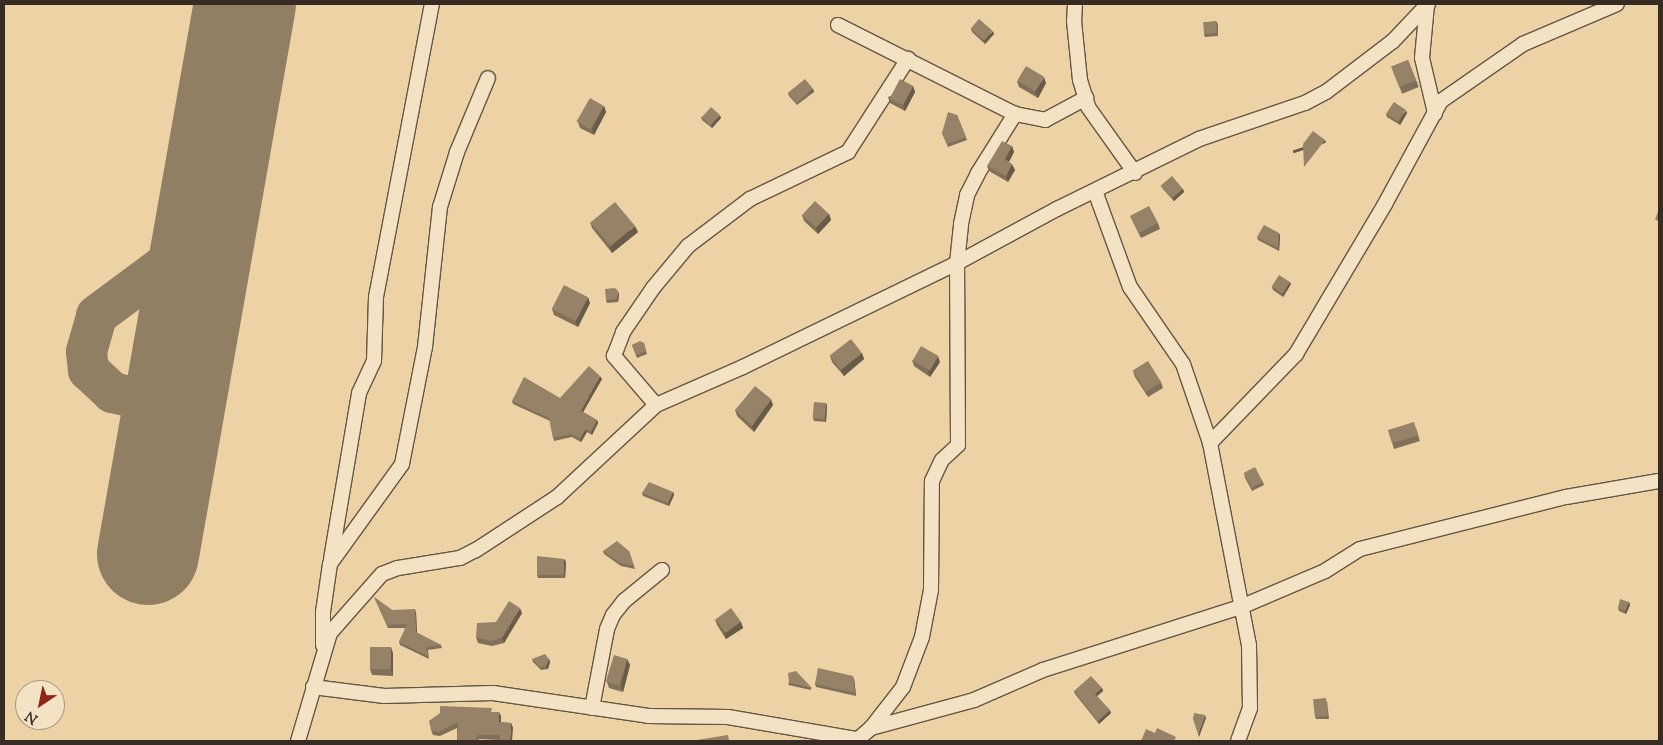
<!DOCTYPE html>
<style>
body{margin:0}
#map{position:relative;width:1663px;height:745px;overflow:hidden;background:#ecd2a5;font-family:"Sorts Mill Goudy",serif}
div>[style]{position:absolute}
.taxiway>*{height:41px;margin:-20.5px;padding:0 20.5px;transform-origin:20.5px;border-radius:20.5px;background:#917f64}
.runway>*{height:102px;margin:-51px;padding:0 51px;transform-origin:51px;border-radius:51px;background:#917f64}
.roads{filter:drop-shadow(1px 0 #645644) drop-shadow(-1px 0 #645644) drop-shadow(0 1px #645644) drop-shadow(0 -1px #645644)}
.street>*{height:14px;margin:-7px;padding:0 7px;transform-origin:7px;border-radius:7px;background:#f3e2c4}
.wall>*{inset:0;background:#807059;transform-origin:0 0}
.shaded-wall>*{inset:0;background:#685b48;transform-origin:0 0}
.building>*{inset:0;background:#958267;transform-origin:0 0}
span{translate:-50% -50%;white-space:nowrap;text-align:center;line-height:1.15;-webkit-text-stroke:4.5px #f3e2c4;paint-order:stroke}
.frame{position:absolute;inset:0;border:5px solid #362c24;pointer-events:none}
.north{position:absolute;left:15px;top:680px;width:50px;height:50px;box-sizing:border-box;background:#f3e2c4;border:1px solid #a79984;border-radius:50%;rotate:214deg;font-size:14px;font-weight:700;line-height:20px;text-align:center;color:#362c24}
.north::after{content:'';display:block;margin:auto;width:18px;height:22px;background:#8f2418;clip-path:polygon(50% 0,100% 100%,50% 72%,0 100%)}
</style>
<div id="map">
<div class="taxiway">
<div style="left:175px;top:406px;width:65px;rotate:-167.5deg"></div>
<div style="left:112px;top:392px;width:33px;rotate:-137deg"></div>
<div style="left:88px;top:370px;width:19px;rotate:-96deg"></div>
<div style="left:86px;top:351px;width:37px;rotate:-74deg"></div>
<div style="left:96px;top:315px;width:111px;rotate:-36.6deg"></div>
<div style="left:185px;top:249px;width:30px;rotate:-45deg"></div>
</div>
<div class="runway">
<div style="left:148px;top:554px;width:558px;rotate:-80deg"></div>
</div>
<div class="roads">
<div class="street">
<div style="left:1075px;top:4px;width:17px;rotate:93deg"></div>
<div style="left:1074px;top:21px;width:59px;rotate:84.2deg"></div>
<div style="left:1080px;top:80px;width:28px;rotate:73deg"></div>
<div style="left:1088px;top:107px;width:81px;rotate:54.5deg"></div>
<div style="left:1427px;top:5px;width:53px;rotate:95.4deg"></div>
<div style="left:1422px;top:58px;width:57px;rotate:76.7deg"></div>
<div style="left:838px;top:25px;width:198px;rotate:26.7deg"></div>
<div style="left:1015px;top:114px;width:31px;rotate:11deg"></div>
<div style="left:1045px;top:120px;width:47px;rotate:-28.2deg"></div>
<div style="left:1095px;top:191px;width:102px;rotate:70deg"></div>
<div style="left:1130px;top:287px;width:93px;rotate:55.5deg"></div>
<div style="left:1183px;top:364px;width:83px;rotate:71.1deg"></div>
<div style="left:1210px;top:443px;width:206px;rotate:79.1deg"></div>
<div style="left:1249px;top:645px;width:63px;rotate:89.1deg"></div>
<div style="left:1250px;top:708px;width:35px;rotate:110deg"></div>
<div style="left:656px;top:405px;width:65px;rotate:-130.6deg"></div>
<div style="left:614px;top:356px;width:26px;rotate:-69deg"></div>
<div style="left:623px;top:332px;width:53px;rotate:-55.7deg"></div>
<div style="left:653px;top:288px;width:55px;rotate:-50.2deg"></div>
<div style="left:688px;top:246px;width:78px;rotate:-37.2deg"></div>
<div style="left:750px;top:199px;width:109px;rotate:-25.6deg"></div>
<div style="left:848px;top:152px;width:111px;rotate:-57.2deg"></div>
<div style="left:1210px;top:443px;width:124px;rotate:-46deg"></div>
<div style="left:1296px;top:354px;width:174px;rotate:-59.3deg"></div>
<div style="left:1385px;top:204px;width:117px;rotate:-61.5deg"></div>
<div style="left:1441px;top:101px;width:100px;rotate:-34.8deg"></div>
<div style="left:1523px;top:44px;width:102px;rotate:-23.1deg"></div>
<div style="left:331px;top:559px;width:168px;rotate:-80.4deg"></div>
<div style="left:359px;top:393px;width:35px;rotate:-65deg"></div>
<div style="left:374px;top:361px;width:64px;rotate:-88.2deg"></div>
<div style="left:376px;top:297px;width:298px;rotate:-79.2deg"></div>
<div style="left:323px;top:645px;width:33px;rotate:-90deg"></div>
<div style="left:323px;top:612px;width:49px;rotate:-81.7deg"></div>
<div style="left:330px;top:564px;width:123px;rotate:-54.2deg"></div>
<div style="left:402px;top:464px;width:119px;rotate:-78.9deg"></div>
<div style="left:425px;top:347px;width:141px;rotate:-83.9deg"></div>
<div style="left:440px;top:207px;width:58px;rotate:-72.8deg"></div>
<div style="left:457px;top:152px;width:80px;rotate:-67.3deg"></div>
<div style="left:313px;top:687px;width:72px;rotate:7.2deg"></div>
<div style="left:384px;top:696px;width:109px;rotate:-1.6deg"></div>
<div style="left:493px;top:693px;width:157px;rotate:8.4deg"></div>
<div style="left:648px;top:716px;width:80px;rotate:0.7deg"></div>
<div style="left:728px;top:717px;width:131px;rotate:9.7deg"></div>
<div style="left:592px;top:708px;width:80px;rotate:-79.2deg"></div>
<div style="left:607px;top:629px;width:15px;rotate:-67deg"></div>
<div style="left:613px;top:615px;width:18px;rotate:-52deg"></div>
<div style="left:624px;top:601px;width:49px;rotate:-39.2deg"></div>
<div style="left:871px;top:728px;width:52px;rotate:-52deg"></div>
<div style="left:903px;top:687px;width:53px;rotate:-69.2deg"></div>
<div style="left:922px;top:637px;width:48px;rotate:-79.2deg"></div>
<div style="left:931px;top:590px;width:109px;rotate:-89.5deg"></div>
<div style="left:932px;top:481px;width:23px;rotate:-65deg"></div>
<div style="left:942px;top:460px;width:22px;rotate:-43deg"></div>
<div style="left:958px;top:445px;width:182px;rotate:-90.3deg"></div>
<div style="left:957px;top:263px;width:39px;rotate:-84deg"></div>
<div style="left:961px;top:224px;width:30px;rotate:-78deg"></div>
<div style="left:967px;top:195px;width:25px;rotate:-63deg"></div>
<div style="left:978px;top:173px;width:70px;rotate:-57.9deg"></div>
<div style="left:298px;top:741px;width:113px;rotate:-73.5deg"></div>
<div style="left:330px;top:633px;width:79px;rotate:-48.6deg"></div>
<div style="left:382px;top:574px;width:17px;rotate:-21deg"></div>
<div style="left:398px;top:568px;width:63px;rotate:-9.2deg"></div>
<div style="left:460px;top:558px;width:18px;rotate:-27deg"></div>
<div style="left:476px;top:550px;width:97px;rotate:-33.2deg"></div>
<div style="left:557px;top:497px;width:135px;rotate:-42.9deg"></div>
<div style="left:656px;top:405px;width:95px;rotate:-23.6deg"></div>
<div style="left:743px;top:367px;width:238px;rotate:-25.9deg"></div>
<div style="left:957px;top:263px;width:114px;rotate:-28.4deg"></div>
<div style="left:1057px;top:209px;width:158px;rotate:-26.2deg"></div>
<div style="left:1199px;top:139px;width:112px;rotate:-18.8deg"></div>
<div style="left:1305px;top:103px;width:24px;rotate:-28deg"></div>
<div style="left:1326px;top:92px;width:84px;rotate:-37.3deg"></div>
<div style="left:1393px;top:41px;width:51px;rotate:-46.6deg"></div>
<div style="left:856px;top:741px;width:20px;rotate:-41deg"></div>
<div style="left:871px;top:728px;width:107px;rotate:-15.2deg"></div>
<div style="left:974px;top:700px;width:75px;rotate:-23.5deg"></div>
<div style="left:1043px;top:670px;width:210px;rotate:-17.7deg"></div>
<div style="left:1243px;top:606px;width:89px;rotate:-23.1deg"></div>
<div style="left:1325px;top:571px;width:41px;rotate:-32.2deg"></div>
<div style="left:1360px;top:549px;width:212px;rotate:-14.2deg"></div>
<div style="left:1566px;top:497px;width:94px;rotate:-9.8deg"></div>
</div>
</div>
<div class="wall">
<div style="clip-path:polygon(1216px 21px,1218px 24px,1218px 36px,1205px 37px,1204px 34px)"></div>
<div style="clip-path:polygon(971px 29px,994px 34px,985px 44px,972px 32px)"></div>
<div style="left:1408px;top:60px;width:29px;height:18px;rotate:68deg"></div>
<div style="clip-path:polygon(1017px 81px,1046px 83px,1038px 98px,1019px 87px)"></div>
<div style="clip-path:polygon(913px 86px,915px 92px,905px 111px,890px 103px,888px 97px)"></div>
<div style="clip-path:polygon(813px 89px,814px 92px,797px 105px,789px 96px,788px 93px)"></div>
<div style="clip-path:polygon(604px 106px,606px 112px,594px 135px,580px 128px,578px 122px)"></div>
<div style="clip-path:polygon(1407px 113px,1400px 125px,1387px 117px,1386px 114px)"></div>
<div style="clip-path:polygon(957px 115px,967px 140px,948px 147px,942px 133px)"></div>
<div style="clip-path:polygon(701px 117px,721px 118px,712px 128px,702px 120px)"></div>
<div style="clip-path:polygon(1012px 146px,1014px 152px,1009px 162px,1015px 170px,1008px 182px,989px 171px,987px 166px)"></div>
<div style="clip-path:polygon(1161px 186px,1183px 189px,1184px 192px,1174px 201px,1163px 189px)"></div>
<div style="clip-path:polygon(829px 214px,831px 220px,818px 234px,804px 221px,802px 215px)"></div>
<div style="clip-path:polygon(1130px 216px,1158px 223px,1160px 229px,1141px 238px)"></div>
<div style="clip-path:polygon(590px 222px,638px 232px,612px 253px,592px 228px)"></div>
<div style="clip-path:polygon(1279px 233px,1280px 236px,1279px 251px,1258px 240px,1257px 237px)"></div>
<div style="clip-path:polygon(1291px 284px,1283px 297px,1273px 290px,1272px 287px)"></div>
<div style="clip-path:polygon(619px 294px,618px 302px,607px 303px,606px 300px)"></div>
<div style="clip-path:polygon(590px 303px,578px 327px,554px 315px,552px 309px)"></div>
<div style="clip-path:polygon(644px 343px,647px 354px,637px 358px,632px 345px)"></div>
<div style="clip-path:polygon(862px 353px,864px 359px,844px 376px,832px 362px,830px 356px)"></div>
<div style="clip-path:polygon(912px 360px,940px 362px,930px 377px,914px 366px)"></div>
<div style="clip-path:polygon(1133px 371px,1161px 382px,1163px 388px,1148px 397px,1135px 377px)"></div>
<div style="clip-path:polygon(602px 379px,583px 412px,597px 420px,598px 423px,592px 435px,587px 432px,581px 442px,572px 437px,554px 441px,550px 421px,513px 404px,512px 401px,560px 398px)"></div>
<div style="clip-path:polygon(826px 403px,827px 406px,826px 422px,814px 421px,813px 418px)"></div>
<div style="clip-path:polygon(773px 405px,754px 432px,737px 416px,735px 410px)"></div>
<div style="clip-path:polygon(1416px 428px,1420px 441px,1394px 449px,1388px 430px)"></div>
<div style="clip-path:polygon(1244px 476px,1263px 482px,1264px 485px,1252px 491px)"></div>
<div style="clip-path:polygon(673px 492px,674px 495px,669px 506px,643px 496px,642px 493px)"></div>
<div style="clip-path:polygon(603px 551px,629px 551px,635px 569px,621px 566px,604px 554px)"></div>
<div style="clip-path:polygon(564px 559px,566px 562px,565px 578px,538px 578px,537px 575px)"></div>
<div style="clip-path:polygon(374px 597px,392px 610px,416px 612px,417px 633px,441px 645px,442px 648px,428px 650px,429px 659px,400px 645px,399px 642px,406px 628px,388px 628px)"></div>
<div style="clip-path:polygon(1629px 602px,1630px 605px,1626px 614px,1619px 611px,1618px 608px)"></div>
<div style="clip-path:polygon(522px 613px,504px 643px,492px 646px,478px 643px,476px 637px,496px 622px)"></div>
<div style="clip-path:polygon(715px 619px,741px 622px,743px 628px,726px 639px,717px 625px)"></div>
<div style="clip-path:polygon(393px 653px,393px 676px,372px 675px,370px 669px)"></div>
<div style="clip-path:polygon(532px 659px,549px 659px,550px 662px,548px 669px,541px 670px,533px 662px)"></div>
<div style="clip-path:polygon(627px 659px,630px 665px,623px 692px,609px 688px,607px 682px)"></div>
<div style="clip-path:polygon(854px 679px,856px 696px,816px 687px,815px 684px)"></div>
<div style="left:789px;top:682px;width:23px;height:3px;rotate:13deg"></div>
<div style="clip-path:polygon(1102px 688px,1103px 691px,1097px 696px,1111px 713px,1099px 724px,1075px 694px,1074px 691px)"></div>
<div style="clip-path:polygon(1327px 701px,1329px 719px,1316px 719px,1315px 716px)"></div>
<div style="clip-path:polygon(493px 712px,501px 716px,501px 722px,511px 723px,513px 728px,500px 740px,479px 739px,478px 741px,457px 741px,457px 728px,440px 736px,433px 735px,431px 730px)"></div>
</div>
<div class="shaded-wall">
<div style="clip-path:polygon(993px 31px,994px 34px,985px 44px,984px 41px)"></div>
<div style="clip-path:polygon(1044px 77px,1046px 83px,1038px 98px,1035px 92px)"></div>
<div style="clip-path:polygon(913px 86px,915px 92px,905px 111px,903px 105px)"></div>
<div style="left:813px;top:89px;width:3px;height:21px;rotate:72deg"></div>
<div style="clip-path:polygon(604px 106px,606px 112px,594px 135px,592px 129px)"></div>
<div style="clip-path:polygon(1406px 110px,1407px 113px,1400px 125px,1399px 122px)"></div>
<div style="clip-path:polygon(720px 115px,721px 118px,712px 128px,711px 125px)"></div>
<div style="left:1325px;top:140px;width:3px;height:34px;rotate:72deg"></div>
<div style="clip-path:polygon(1012px 146px,1014px 152px,1007px 165px,1005px 159px)"></div>
<div style="clip-path:polygon(1012px 164px,1015px 170px,1008px 182px,1006px 176px)"></div>
<div style="clip-path:polygon(1183px 189px,1184px 192px,1174px 201px,1172px 198px)"></div>
<div style="clip-path:polygon(829px 214px,831px 220px,818px 234px,816px 228px)"></div>
<div style="clip-path:polygon(635px 226px,638px 232px,612px 253px,610px 247px)"></div>
<div style="clip-path:polygon(1279px 233px,1280px 236px,1279px 251px,1278px 248px)"></div>
<div style="clip-path:polygon(1290px 282px,1291px 284px,1283px 297px,1282px 294px)"></div>
<div style="clip-path:polygon(618px 291px,619px 294px,618px 302px,617px 299px)"></div>
<div style="clip-path:polygon(588px 297px,590px 303px,578px 327px,575px 321px)"></div>
<div style="clip-path:polygon(862px 353px,864px 359px,844px 376px,841px 370px)"></div>
<div style="clip-path:polygon(938px 356px,940px 362px,930px 377px,928px 371px)"></div>
<div style="clip-path:polygon(600px 376px,602px 379px,582px 414px,581px 411px)"></div>
<div style="clip-path:polygon(771px 399px,773px 405px,754px 432px,752px 426px)"></div>
<div style="clip-path:polygon(826px 403px,827px 406px,826px 422px,825px 419px)"></div>
<div style="clip-path:polygon(597px 420px,598px 423px,592px 435px,591px 432px)"></div>
<div style="clip-path:polygon(586px 429px,587px 432px,581px 442px,580px 439px)"></div>
<div style="clip-path:polygon(673px 492px,674px 495px,669px 506px,668px 503px)"></div>
<div style="clip-path:polygon(564px 559px,566px 562px,565px 578px,564px 575px)"></div>
<div style="clip-path:polygon(1629px 602px,1630px 605px,1626px 614px,1625px 611px)"></div>
<div style="clip-path:polygon(520px 608px,522px 613px,504px 643px,502px 638px)"></div>
<div style="clip-path:polygon(415px 609px,416px 612px,417px 635px,416px 632px)"></div>
<div style="clip-path:polygon(741px 622px,743px 628px,726px 639px,724px 633px)"></div>
<div style="clip-path:polygon(391px 647px,393px 653px,393px 676px,391px 670px)"></div>
<div style="clip-path:polygon(549px 659px,550px 662px,548px 669px,546px 666px)"></div>
<div style="clip-path:polygon(627px 659px,630px 665px,623px 692px,621px 686px)"></div>
<div style="clip-path:polygon(853px 676px,854px 679px,856px 696px,855px 693px)"></div>
<div style="clip-path:polygon(1102px 688px,1103px 691px,1096px 697px,1095px 694px)"></div>
<div style="clip-path:polygon(1110px 710px,1111px 713px,1099px 724px,1098px 721px)"></div>
<div style="clip-path:polygon(499px 712px,501px 716px,501px 727px,499px 722px)"></div>
<div style="clip-path:polygon(1205px 715px,1206px 718px,1199px 737px,1198px 734px)"></div>
<div style="clip-path:polygon(511px 723px,513px 728px,512px 741px,510px 741px)"></div>
</div>
<div class="building">
<div style="left:979px;top:19px;width:18px;height:13px;rotate:41deg"></div>
<div style="left:1216px;top:21px;width:12px;height:13px;rotate:85deg"></div>
<div style="left:1408px;top:60px;width:22px;height:18px;rotate:69deg"></div>
<div style="left:1026px;top:66px;width:21px;height:17px;rotate:31deg"></div>
<div style="left:805px;top:79px;width:13px;height:22px;rotate:51deg"></div>
<div style="left:900px;top:79px;width:15px;height:22px;rotate:28deg"></div>
<div style="left:590px;top:98px;width:16px;height:27px;rotate:30deg"></div>
<div style="left:1394px;top:102px;width:14px;height:14px;rotate:34deg"></div>
<div style="left:711px;top:107px;width:12px;height:14px;rotate:42deg"></div>
<div style="clip-path:polygon(948px 112px,957px 115px,966px 137px,947px 144px,942px 133px)"></div>
<div style="clip-path:polygon(1313px 131px,1325px 140px,1304px 167px,1303px 144px)"></div>
<div style="clip-path:polygon(1002px 141px,1012px 146px,1005px 159px,1012px 164px,1006px 176px,987px 166px)"></div>
<div style="left:1172px;top:176px;width:17px;height:15px;rotate:50deg"></div>
<div style="left:815px;top:201px;width:19px;height:19px;rotate:43deg"></div>
<div style="left:615px;top:202px;width:31px;height:32px;rotate:50deg"></div>
<div style="left:1149px;top:206px;width:19px;height:21px;rotate:62deg"></div>
<div style="clip-path:polygon(1659px 208px,1659px 221px,1655px 220px)"></div>
<div style="clip-path:polygon(1264px 225px,1279px 233px,1278px 248px,1257px 237px)"></div>
<div style="left:1279px;top:275px;width:13px;height:14px;rotate:32deg"></div>
<div style="left:564px;top:285px;width:27px;height:27px;rotate:27deg"></div>
<div style="clip-path:polygon(615px 288px,618px 291px,617px 299px,606px 300px,605px 289px)"></div>
<div style="left:851px;top:339px;width:18px;height:27px;rotate:52deg"></div>
<div style="clip-path:polygon(640px 341px,644px 343px,646px 351px,636px 355px,632px 345px)"></div>
<div style="left:921px;top:346px;width:20px;height:17px;rotate:30deg"></div>
<div style="left:1148px;top:361px;width:25px;height:18px;rotate:58deg"></div>
<div style="clip-path:polygon(589px 366px,600px 376px,581px 411px,597px 420px,591px 432px,586px 429px,580px 439px,571px 434px,553px 438px,549px 418px,512px 401px,524px 377px,560px 398px)"></div>
<div style="clip-path:polygon(755px 386px,771px 399px,752px 426px,735px 410px)"></div>
<div style="left:814px;top:402px;width:12px;height:16px;rotate:5deg"></div>
<div style="left:1414px;top:422px;width:14px;height:27px;rotate:73deg"></div>
<div style="left:1255px;top:467px;width:17px;height:13px;rotate:62deg"></div>
<div style="clip-path:polygon(649px 482px,673px 492px,668px 503px,642px 493px)"></div>
<div style="clip-path:polygon(617px 541px,629px 551px,634px 566px,620px 563px,603px 551px)"></div>
<div style="clip-path:polygon(537px 556px,564px 559px,564px 575px,537px 575px)"></div>
<div style="clip-path:polygon(374px 597px,392px 610px,415px 609px,416px 632px,441px 645px,426px 647px,428px 656px,399px 642px,407px 624px,387px 625px)"></div>
<div style="clip-path:polygon(1620px 599px,1629px 602px,1625px 611px,1618px 608px)"></div>
<div style="clip-path:polygon(509px 601px,520px 608px,502px 638px,490px 641px,476px 637px,477px 623px,496px 622px)"></div>
<div style="left:731px;top:608px;width:17px;height:19px;rotate:54deg"></div>
<div style="left:370px;top:647px;width:21px;height:22px"></div>
<div style="clip-path:polygon(545px 654px,549px 659px,546px 666px,540px 667px,532px 659px)"></div>
<div style="left:614px;top:655px;width:14px;height:28px;rotate:17deg"></div>
<div style="clip-path:polygon(818px 668px,853px 676px,855px 693px,815px 684px)"></div>
<div style="clip-path:polygon(796px 671px,811px 687px,789px 682px,788px 673px)"></div>
<div style="clip-path:polygon(1091px 676px,1102px 688px,1095px 694px,1110px 710px,1098px 721px,1074px 691px)"></div>
<div style="left:1326px;top:698px;width:18px;height:13px;rotate:84deg"></div>
<div style="clip-path:polygon(440px 706px,492px 708px,491px 712px,499px 712px,499px 722px,511px 723px,510px 741px,500px 741px,500px 735px,477px 735px,476px 741px,457px 741px,458px 722px,438px 732px,431px 730px,429px 721px,440px 713px)"></div>
<div style="clip-path:polygon(1194px 713px,1205px 715px,1198px 734px,1193px 719px)"></div>
<div style="clip-path:polygon(1157px 728px,1176px 737px,1174px 741px,1141px 741px,1146px 729px,1155px 733px)"></div>
<div style="clip-path:polygon(728px 735px,729px 741px,697px 741px,697px 740px)"></div>
</div>
<div class="frame"></div>
<div class="north">N</div>
</div>
